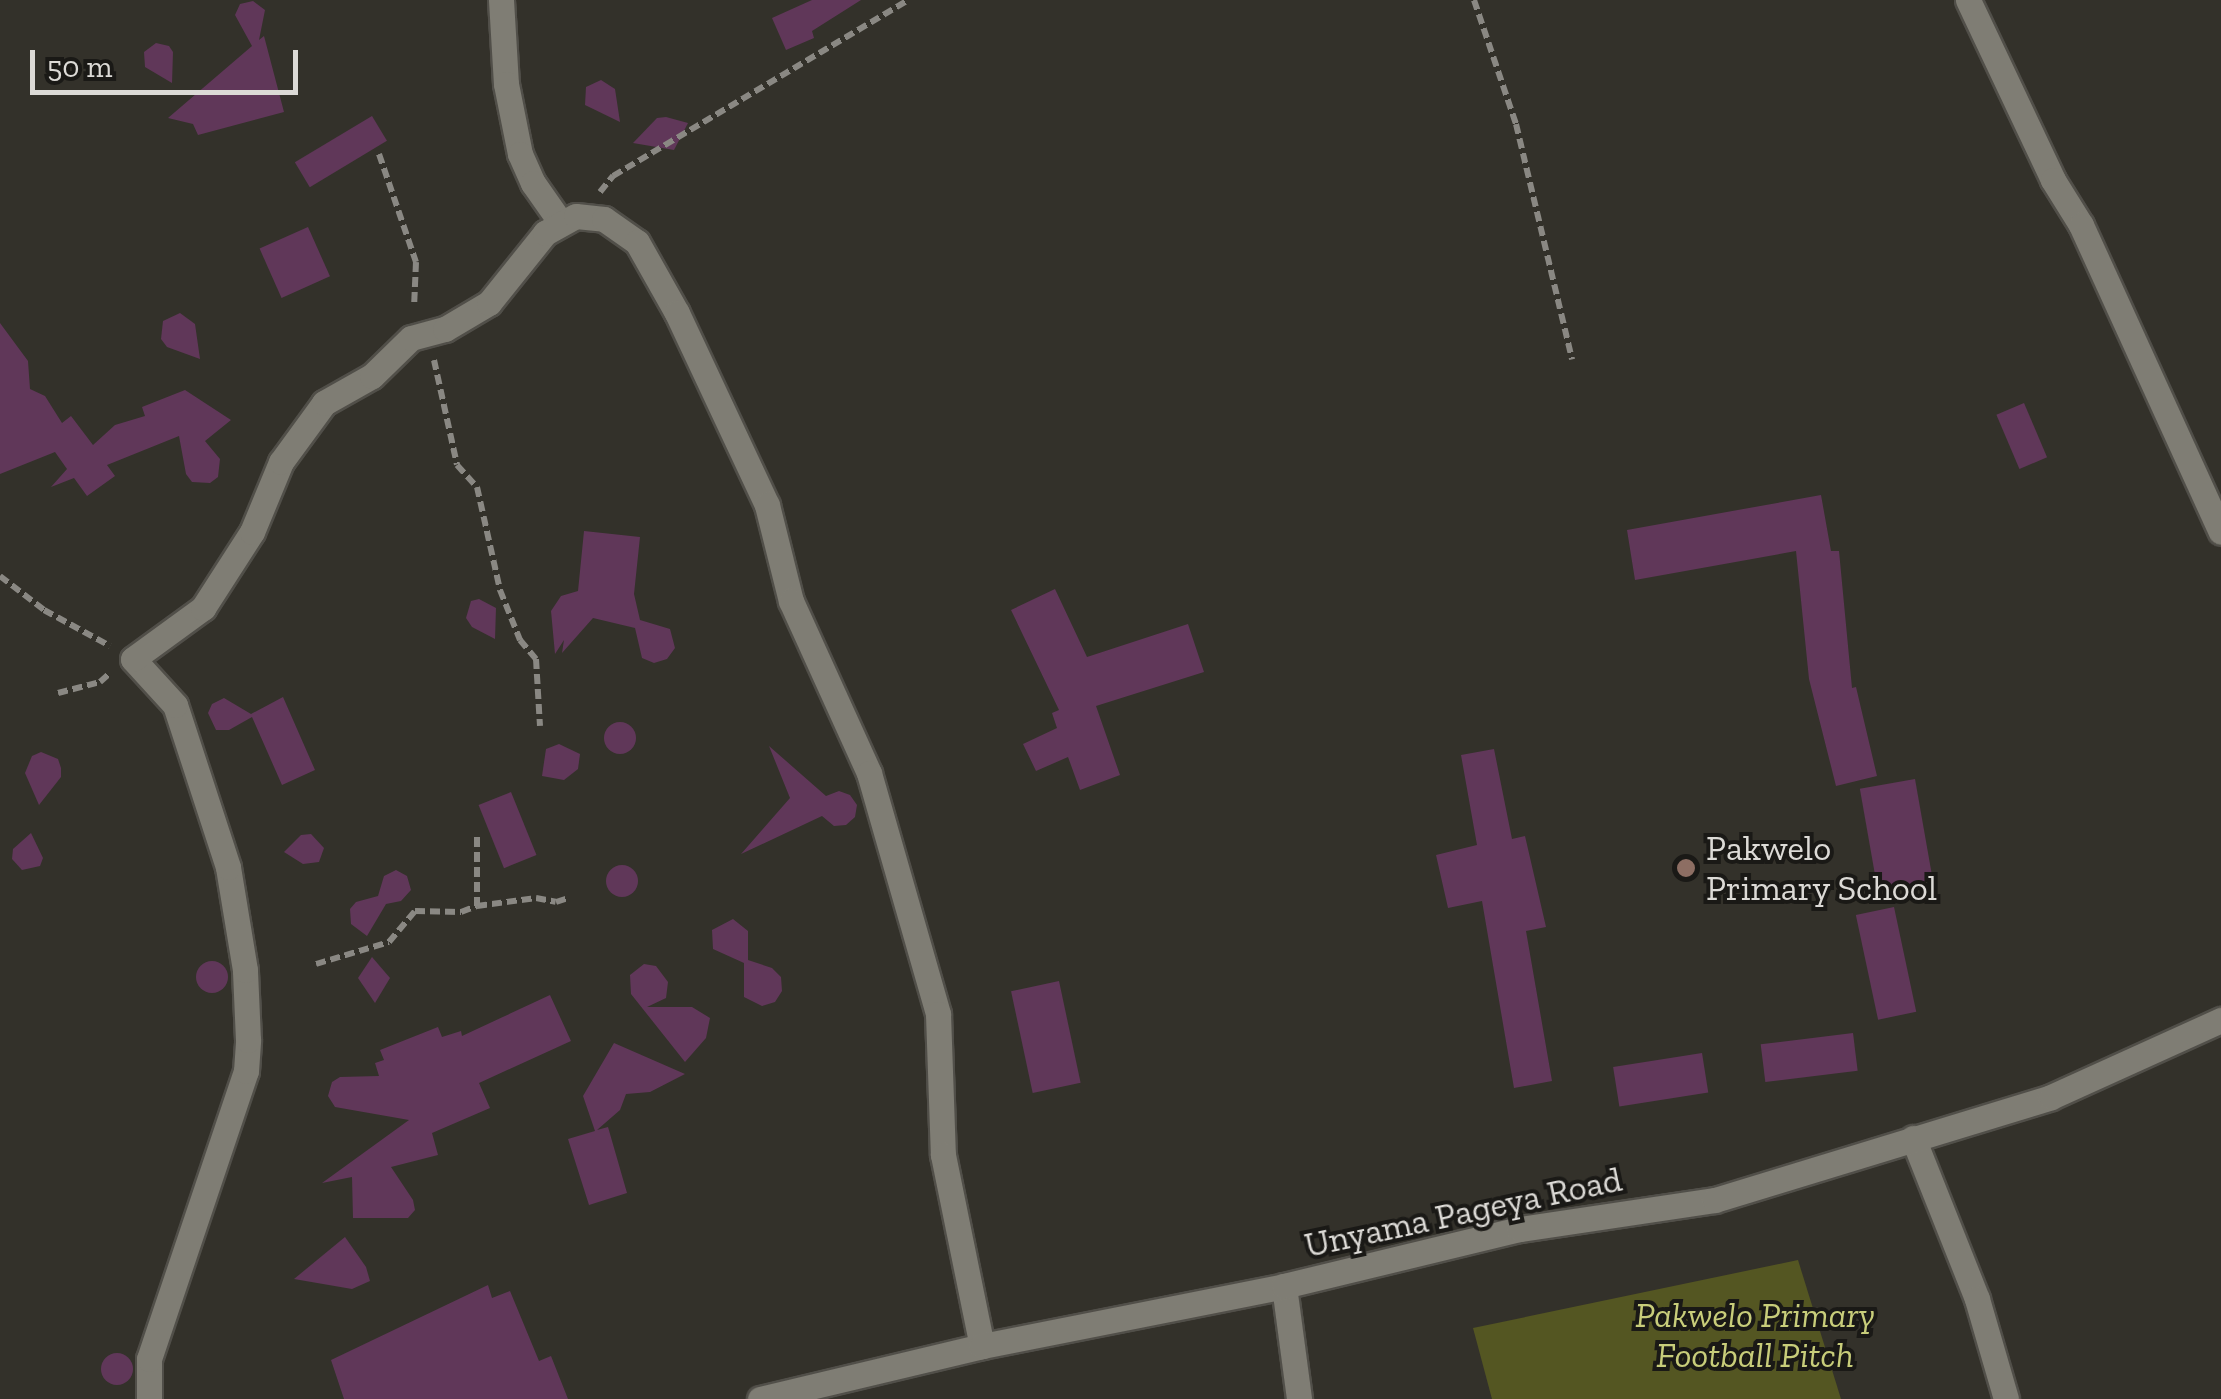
<!DOCTYPE html>
<style>
body{margin:0}
#map{position:relative;width:2221px;height:1399px;overflow:hidden;background:#33312a;font-family:"Zilla Slab",serif}
div>[style]{position:absolute}
.green>*{inset:0;background:#545622}
.building>*{inset:0;background:#603759;transform-origin:0 0}
.round{border-radius:50%}
.path>*{height:6px;margin-top:-3px;transform-origin:0;background:repeating-linear-gradient(90deg,#8a8883 0 10px,transparent 0 15px)}
.roads{filter:drop-shadow(2px 0 #514f49) drop-shadow(-2px 0 #514f49) drop-shadow(0 2px #514f49) drop-shadow(0 -2px #514f49)}
.minor>*{height:25px;margin:-12.5px;padding:0 12.5px;transform-origin:12.5px;border-radius:12.5px;background:#7f7d74}
.tertiary>*{height:25px;margin:-12.5px;padding:0 12.5px;transform-origin:12.5px;border-radius:12.5px;background:#7f7d74}
.dots>*{width:28px;height:28px;translate:-50% -50%;box-sizing:border-box;border:5px solid #1a1916;border-radius:50%}
span{translate:-50% -50%;white-space:nowrap;text-align:center;line-height:1.15;-webkit-text-stroke:8px #1a1916;paint-order:stroke}
.poi-label{font-size:35px;color:#dcdad6}
.left{translate:0 -50%;text-align:left}
.street-label{font-size:35px;color:#dcdad6}
.park-label{font-size:35px;color:#c8cd7a;font-style:italic}
.scale{position:absolute;left:30px;top:50px;width:268px;height:45px;box-sizing:border-box;border:5px solid #dcdad6;border-top:0;padding-left:12px;font-size:30px;line-height:35px;white-space:nowrap;color:#dcdad6;-webkit-text-stroke:8px #1a1916;paint-order:stroke}
</style>
<div id="map">
<div class="green">
<div style="clip-path:polygon(1798px 1260px,1841px 1399px,1492px 1399px,1473px 1328px)"></div>
</div>
<div class="building">
<div style="clip-path:polygon(812px 0,861px 0,812px 31px,814px 38px,786px 50px,772px 18px)"></div>
<div style="clip-path:polygon(253px 1px,265px 10px,259px 40px,264px 36px,284px 112px,198px 135px,193px 124px,168px 118px,252px 46px,235px 15px,240px 4px)"></div>
<div style="clip-path:polygon(156px 43px,169px 46px,173px 52px,172px 83px,145px 67px,144px 52px)"></div>
<div style="clip-path:polygon(601px 80px,615px 89px,620px 122px,585px 105px,586px 87px)"></div>
<div style="left:372px;top:116px;width:29px;height:90px;rotate:59deg"></div>
<div style="clip-path:polygon(666px 117px,688px 123px,674px 150px,633px 143px,657px 118px)"></div>
<div style="left:308px;top:227px;width:54px;height:53px;rotate:66deg"></div>
<div style="clip-path:polygon(180px 313px,195px 324px,200px 359px,167px 347px,161px 339px,163px 321px)"></div>
<div style="clip-path:polygon(0 323px,28px 361px,30px 389px,45px 396px,62px 423px,71px 416px,93px 445px,115px 425px,145px 416px,142px 407px,185px 390px,231px 420px,205px 441px,220px 459px,218px 477px,210px 483px,192px 482px,186px 474px,179px 436px,107px 465px,115px 476px,87px 496px,74px 478px,51px 487px,67px 469px,55px 452px,0 474px)"></div>
<div style="left:2024px;top:403px;width:59px;height:30px;rotate:67deg"></div>
<div style="clip-path:polygon(1821px 495px,1831px 551px,1839px 551px,1852px 688px,1856px 687px,1877px 776px,1836px 786px,1809px 679px,1796px 551px,1635px 580px,1627px 530px)"></div>
<div style="clip-path:polygon(584px 531px,640px 537px,634px 594px,640px 620px,670px 629px,675px 648px,667px 659px,654px 663px,642px 658px,635px 628px,593px 618px,562px 653px,564px 640px,555px 654px,551px 611px,561px 596px,578px 591px)"></div>
<div style="clip-path:polygon(1055px 589px,1087px 657px,1188px 624px,1204px 672px,1096px 706px,1120px 775px,1080px 790px,1068px 757px,1036px 771px,1023px 744px,1057px 728px,1052px 713px,1059px 710px,1011px 610px)"></div>
<div style="clip-path:polygon(479px 599px,496px 608px,495px 639px,472px 627px,466px 618px,471px 601px)"></div>
<div style="clip-path:polygon(283px 697px,315px 770px,282px 785px,252px 717px,229px 730px,216px 730px,208px 713px,212px 704px,224px 698px,251px 714px)"></div>
<div class="round" style="left:604px;top:722px;width:32px;height:32px"></div>
<div style="clip-path:polygon(559px 744px,580px 754px,578px 769px,564px 780px,542px 776px,546px 749px)"></div>
<div style="clip-path:polygon(769px 746px,826px 796px,839px 791px,850px 795px,857px 805px,855px 817px,846px 825px,834px 826px,822px 816px,741px 854px,790px 798px)"></div>
<div style="clip-path:polygon(1494px 749px,1512px 839px,1525px 836px,1546px 927px,1526px 931px,1552px 1081px,1514px 1088px,1482px 901px,1448px 908px,1436px 855px,1477px 845px,1461px 755px)"></div>
<div style="clip-path:polygon(41px 752px,58px 759px,61px 768px,61px 777px,39px 805px,25px 773px,32px 756px)"></div>
<div style="left:1915px;top:779px;width:103px;height:56px;rotate:80deg"></div>
<div style="left:511px;top:792px;width:68px;height:35px;rotate:68deg"></div>
<div style="clip-path:polygon(31px 833px,43px 858px,40px 866px,22px 870px,12px 859px,13px 849px)"></div>
<div style="clip-path:polygon(311px 834px,324px 848px,319px 862px,303px 864px,284px 852px,301px 835px)"></div>
<div class="round" style="left:606px;top:865px;width:32px;height:32px"></div>
<div style="clip-path:polygon(396px 870px,407px 876px,411px 890px,401px 901px,386px 904px,367px 936px,351px 924px,350px 909px,356px 902px,378px 896px,384px 876px)"></div>
<div style="left:1894px;top:907px;width:107px;height:39px;rotate:78deg"></div>
<div style="clip-path:polygon(733px 919px,748px 931px,748px 960px,772px 968px,781px 977px,782px 991px,775px 1002px,762px 1006px,744px 997px,744px 963px,713px 949px,712px 930px)"></div>
<div style="clip-path:polygon(372px 957px,390px 978px,375px 1003px,358px 978px)"></div>
<div class="round" style="left:196px;top:961px;width:32px;height:32px"></div>
<div style="clip-path:polygon(644px 964px,656px 966px,668px 982px,666px 998px,647px 1007px,692px 1007px,710px 1018px,706px 1038px,685px 1062px,631px 994px,630px 975px)"></div>
<div style="left:1059px;top:981px;width:104px;height:49px;rotate:78deg"></div>
<div style="clip-path:polygon(550px 995px,571px 1041px,479px 1083px,490px 1108px,432px 1133px,438px 1155px,391px 1167px,413px 1200px,415px 1210px,408px 1218px,353px 1218px,352px 1177px,322px 1183px,409px 1120px,335px 1107px,328px 1096px,332px 1082px,340px 1077px,379px 1076px,375px 1063px,384px 1060px,380px 1050px,438px 1027px,442px 1037px,461px 1031px,462px 1036px)"></div>
<div style="left:1853px;top:1033px;width:38px;height:93px;rotate:83deg"></div>
<div style="clip-path:polygon(614px 1043px,685px 1074px,650px 1092px,626px 1094px,620px 1110px,597px 1130px,608px 1127px,627px 1193px,589px 1205px,568px 1139px,595px 1131px,583px 1096px)"></div>
<div style="left:1702px;top:1053px;width:40px;height:90px;rotate:81deg"></div>
<div style="clip-path:polygon(345px 1237px,366px 1267px,370px 1281px,352px 1289px,294px 1279px)"></div>
<div style="clip-path:polygon(488px 1285px,492px 1298px,510px 1291px,539px 1361px,551px 1356px,568px 1399px,344px 1399px,331px 1360px)"></div>
<div class="round" style="left:101px;top:1353px;width:32px;height:32px"></div>
</div>
<div class="path">
<div style="left:1474px;top:0;width:131px;rotate:71.3deg"></div>
<div style="left:1516px;top:124px;width:242px;rotate:76.6deg"></div>
<div style="left:379px;top:154px;width:114px;rotate:71.1deg"></div>
<div style="left:416px;top:262px;width:45px;rotate:92.5deg"></div>
<div style="left:600px;top:192px;width:21px;rotate:-51deg"></div>
<div style="left:613px;top:176px;width:344px;rotate:-30.8deg"></div>
<div style="left:434px;top:360px;width:107px;rotate:77.6deg"></div>
<div style="left:457px;top:465px;width:30px;rotate:48deg"></div>
<div style="left:477px;top:487px;width:106px;rotate:77.4deg"></div>
<div style="left:500px;top:590px;width:54px;rotate:68.2deg"></div>
<div style="left:520px;top:640px;width:25px;rotate:50deg"></div>
<div style="left:536px;top:659px;width:67px;rotate:86.6deg"></div>
<div style="left:0;top:576px;width:56px;rotate:37.7deg"></div>
<div style="left:44px;top:610px;width:75px;rotate:28.6deg"></div>
<div style="left:58px;top:693px;width:43px;rotate:-14.7deg"></div>
<div style="left:100px;top:682px;width:12px;rotate:-42deg"></div>
<div style="left:477px;top:837px;width:69px;rotate:90deg"></div>
<div style="left:316px;top:964px;width:76px;rotate:-16.8deg"></div>
<div style="left:389px;top:942px;width:40px;rotate:-50deg"></div>
<div style="left:415px;top:911px;width:46px;rotate:1.2deg"></div>
<div style="left:461px;top:912px;width:17px;rotate:-21deg"></div>
<div style="left:477px;top:906px;width:60px;rotate:-7.7deg"></div>
<div style="left:536px;top:898px;width:20px;rotate:11deg"></div>
<div style="left:556px;top:902px;width:13px;rotate:-18deg"></div>
</div>
<div class="roads">
<div class="minor">
<div style="left:501px;top:0;width:84px;rotate:86.6deg"></div>
<div style="left:506px;top:84px;width:71px;rotate:78.7deg"></div>
<div style="left:520px;top:154px;width:32px;rotate:66deg"></div>
<div style="left:533px;top:183px;width:49px;rotate:55deg"></div>
<div style="left:1968px;top:0;width:199px;rotate:64.7deg"></div>
<div style="left:2053px;top:180px;width:53px;rotate:58.1deg"></div>
<div style="left:2081px;top:225px;width:337px;rotate:65.5deg"></div>
<div style="left:1913px;top:1138px;width:173px;rotate:68.3deg"></div>
<div style="left:1977px;top:1299px;width:104px;rotate:73.8deg"></div>
<div style="left:1284px;top:1286px;width:114px;rotate:82.4deg"></div>
<div style="left:149px;top:1399px;width:40px;rotate:-90deg"></div>
<div style="left:149px;top:1359px;width:304px;rotate:-71.4deg"></div>
<div style="left:246px;top:1071px;width:31px;rotate:-86deg"></div>
<div style="left:248px;top:1040px;width:70px;rotate:-92.5deg"></div>
<div style="left:245px;top:970px;width:104px;rotate:-99.4deg"></div>
<div style="left:228px;top:867px;width:170px;rotate:-108.1deg"></div>
<div style="left:175px;top:705px;width:62px;rotate:-132.4deg"></div>
<div style="left:133px;top:659px;width:87px;rotate:-36.1deg"></div>
<div style="left:203px;top:608px;width:90px;rotate:-57.2deg"></div>
<div style="left:252px;top:532px;width:76px;rotate:-67.5deg"></div>
<div style="left:281px;top:462px;width:73px;rotate:-53.9deg"></div>
<div style="left:324px;top:403px;width:55px;rotate:-29.4deg"></div>
<div style="left:372px;top:376px;width:54px;rotate:-44.3deg"></div>
<div style="left:411px;top:338px;width:35px;rotate:-15deg"></div>
<div style="left:445px;top:329px;width:51px;rotate:-30.6deg"></div>
<div style="left:489px;top:303px;width:90px;rotate:-51.3deg"></div>
<div style="left:545px;top:233px;width:35px;rotate:-29deg"></div>
<div style="left:576px;top:216px;width:28px;rotate:6deg"></div>
<div style="left:604px;top:219px;width:40px;rotate:34.9deg"></div>
<div style="left:637px;top:242px;width:81px;rotate:60.6deg"></div>
<div style="left:677px;top:313px;width:212px;rotate:64.9deg"></div>
<div style="left:767px;top:505px;width:99px;rotate:76deg"></div>
<div style="left:791px;top:601px;width:189px;rotate:65.6deg"></div>
<div style="left:869px;top:773px;width:251px;rotate:74deg"></div>
<div style="left:938px;top:1014px;width:141px;rotate:88deg"></div>
<div style="left:943px;top:1155px;width:195px;rotate:78.5deg"></div>
</div>
<div class="tertiary">
<div style="left:760px;top:1399px;width:228px;rotate:-13.4deg"></div>
<div style="left:982px;top:1346px;width:308px;rotate:-11.2deg"></div>
<div style="left:1284px;top:1286px;width:243px;rotate:-13.6deg"></div>
<div style="left:1520px;top:1229px;width:197px;rotate:-8.5deg"></div>
<div style="left:1715px;top:1200px;width:351px;rotate:-17deg"></div>
<div style="left:2051px;top:1097px;width:187px;rotate:-24.4deg"></div>
</div>
</div>
<div class="dots">
<div style="left:1686px;top:868px;background:#8d6e63"></div>
</div>
<div class="poi-label">
<span class="left" style="left:1706px;top:868px">Pakwelo<br>Primary School</span>
</div>
<div class="street-label">
<span style="left:1463px;top:1212px;rotate:-12deg">Unyama Pageya Road</span>
</div>
<div class="park-label">
<span style="left:1755px;top:1335px">Pakwelo Primary<br>Football Pitch</span>
</div>
<div class="scale">50 m</div>
</div>
